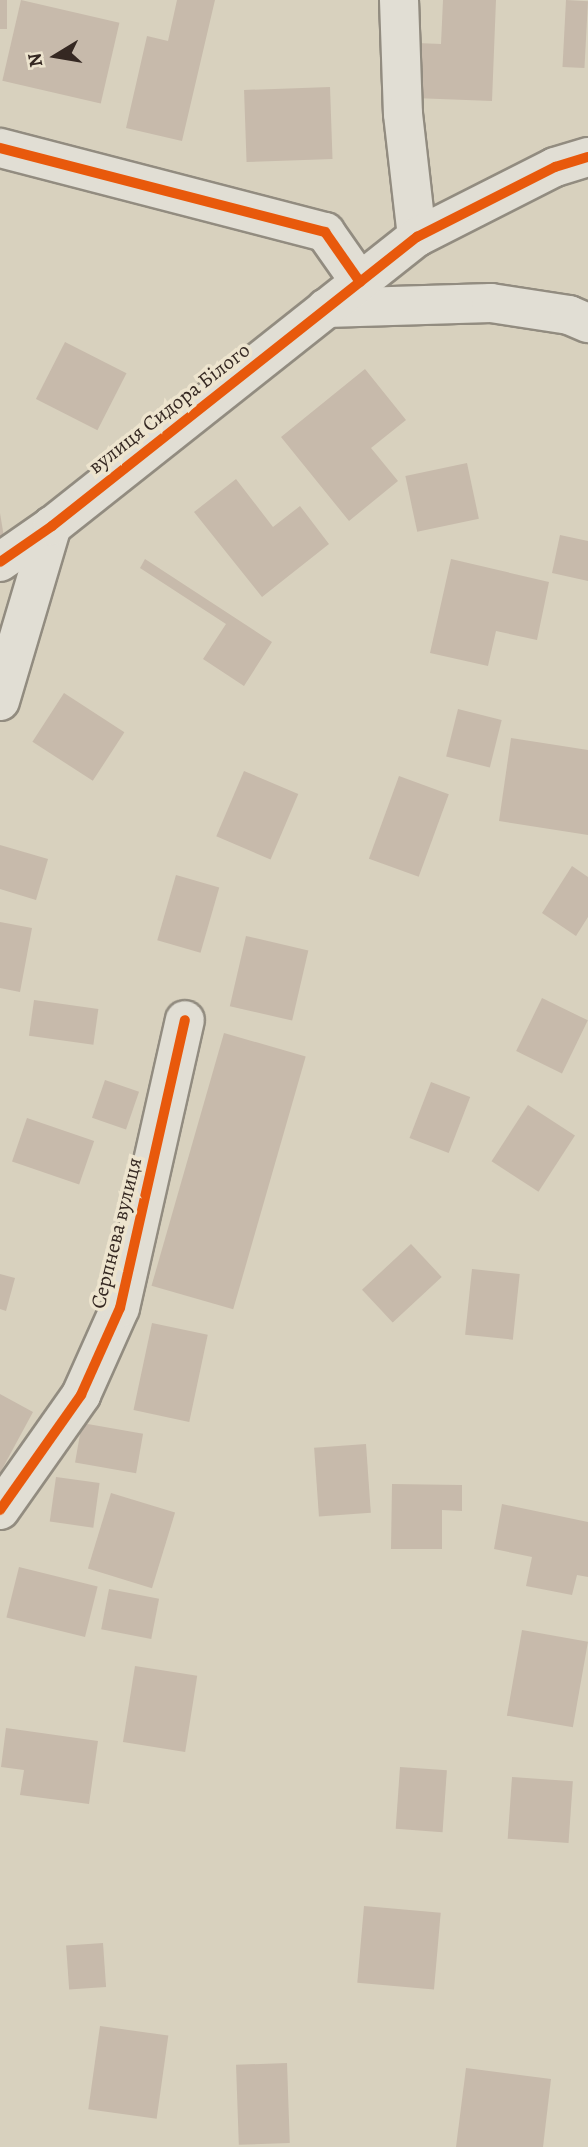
<!DOCTYPE html>
<meta charset="utf-8">
<style>
body{margin:0}
#map{position:relative;width:588px;height:2147px;overflow:hidden;background:#d8d1be;font-family:Alegreya,serif}
div>[style]{position:absolute}
.building>*{inset:0;background:#c7baab;transform-origin:0 0}
.roads{filter:drop-shadow(2px 0 #928c80) drop-shadow(-2px 0 #928c80) drop-shadow(0 2px #928c80) drop-shadow(0 -2px #928c80)}
.street>*{height:38px;margin:-19px;padding:0 19px;transform-origin:19px;border-radius:19px;background:#e1ded4}
.secondary>*{height:38px;margin:-19px;padding:0 19px;transform-origin:19px;border-radius:19px;background:#e1ded4}
.cycleway>*{height:10px;margin:-5px;padding:0 5px;transform-origin:5px;border-radius:5px;background:#e8590c}
span{translate:-50% -50%;white-space:nowrap;text-align:center;line-height:1.15;-webkit-text-stroke:7px #ede4ce;paint-order:stroke}
.street-label{font-size:21px;color:#352822}
.north{position:absolute;left:21px;top:21px;width:70px;height:70px;-webkit-text-stroke:5px #ede4ce;paint-order:stroke;rotate:259deg;font-size:19px;font-weight:700;line-height:28px;text-align:center;color:#352822}
.north::after{content:'';display:block;margin:auto;width:24px;height:32px;background:#352822;clip-path:polygon(50% 0,100% 100%,50% 72%,0 100%)}
</style>
<div id="map">
<div class="building">
<div style="left:0;top:0;width:7px;height:29px"></div>
<div style="left:21px;top:0;width:101px;height:83px;rotate:13deg"></div>
<div style="clip-path:polygon(177px 0,215px 0,182px 141px,126px 128px,147px 36px,168px 41px)"></div>
<div style="clip-path:polygon(443px 0,496px 0,492px 101px,414px 98px,417px 43px,441px 44px)"></div>
<div style="left:566px;top:0;width:22px;height:67px;rotate:3deg"></div>
<div style="left:330px;top:87px;width:72px;height:86px;rotate:88deg"></div>
<div style="left:65px;top:342px;width:69px;height:64px;rotate:27deg"></div>
<div style="clip-path:polygon(365px 369px,406px 420px,371px 448px,398px 481px,349px 521px,281px 437px)"></div>
<div style="left:467px;top:463px;width:57px;height:63px;rotate:78deg"></div>
<div style="clip-path:polygon(236px 479px,273px 527px,300px 506px,329px 544px,262px 597px,194px 512px)"></div>
<div style="clip-path:polygon(0 513px,4px 537px,0 537px)"></div>
<div style="clip-path:polygon(560px 535px,588px 541px,588px 581px,552px 573px)"></div>
<div style="clip-path:polygon(145px 559px,272px 642px,244px 686px,203px 659px,226px 624px,140px 568px)"></div>
<div style="clip-path:polygon(451px 559px,549px 582px,537px 640px,496px 631px,488px 666px,430px 653px)"></div>
<div style="left:64px;top:693px;width:72px;height:58px;rotate:33deg"></div>
<div style="left:458px;top:709px;width:45px;height:49px;rotate:14deg"></div>
<div style="clip-path:polygon(511px 738px,588px 750px,588px 835px,499px 821px)"></div>
<div style="left:244px;top:771px;width:59px;height:71px;rotate:23deg"></div>
<div style="left:399px;top:776px;width:53px;height:88px;rotate:20deg"></div>
<div style="clip-path:polygon(0 845px,48px 859px,36px 900px,0 889px)"></div>
<div style="clip-path:polygon(572px 866px,588px 877px,588px 917px,576px 936px,542px 913px)"></div>
<div style="left:176px;top:875px;width:45px;height:68px;rotate:16deg"></div>
<div style="clip-path:polygon(0 922px,32px 928px,20px 992px,0 988px)"></div>
<div style="left:246px;top:936px;width:64px;height:72px;rotate:13deg"></div>
<div style="left:542px;top:998px;width:51px;height:59px;rotate:26deg"></div>
<div style="left:34px;top:1000px;width:65px;height:36px;rotate:8deg"></div>
<div style="left:224px;top:1033px;width:85px;height:263px;rotate:16deg"></div>
<div style="left:105px;top:1080px;width:36px;height:40px;rotate:19deg"></div>
<div style="left:431px;top:1082px;width:42px;height:60px;rotate:21deg"></div>
<div style="left:528px;top:1105px;width:56px;height:67px;rotate:33deg"></div>
<div style="left:27px;top:1118px;width:71px;height:46px;rotate:19deg"></div>
<div style="left:411px;top:1244px;width:45px;height:67px;rotate:47deg"></div>
<div style="left:472px;top:1269px;width:48px;height:66px;rotate:6deg"></div>
<div style="clip-path:polygon(0 1274px,15px 1278px,6px 1311px,0 1309px)"></div>
<div style="left:152px;top:1323px;width:57px;height:89px;rotate:12deg"></div>
<div style="clip-path:polygon(0 1394px,33px 1412px,0 1473px)"></div>
<div style="left:82px;top:1423px;width:62px;height:40px;rotate:10deg"></div>
<div style="left:366px;top:1444px;width:69px;height:52px;rotate:86deg"></div>
<div style="left:56px;top:1477px;width:44px;height:45px;rotate:8deg"></div>
<div style="clip-path:polygon(392px 1484px,462px 1485px,462px 1511px,442px 1510px,442px 1549px,391px 1549px)"></div>
<div style="left:111px;top:1493px;width:67px;height:79px;rotate:17deg"></div>
<div style="clip-path:polygon(502px 1504px,588px 1522px,588px 1577px,577px 1575px,572px 1595px,526px 1586px,532px 1557px,494px 1549px)"></div>
<div style="left:19px;top:1567px;width:81px;height:52px;rotate:14deg"></div>
<div style="left:109px;top:1589px;width:51px;height:41px;rotate:11deg"></div>
<div style="left:522px;top:1630px;width:67px;height:87px;rotate:10deg"></div>
<div style="left:135px;top:1666px;width:63px;height:77px;rotate:9deg"></div>
<div style="clip-path:polygon(6px 1728px,98px 1741px,89px 1804px,20px 1795px,24px 1770px,1px 1767px)"></div>
<div style="left:400px;top:1767px;width:47px;height:62px;rotate:4deg"></div>
<div style="left:512px;top:1777px;width:61px;height:62px;rotate:4deg"></div>
<div style="left:364px;top:1906px;width:77px;height:77px;rotate:5deg"></div>
<div style="left:103px;top:1943px;width:44px;height:37px;rotate:86deg"></div>
<div style="left:100px;top:2026px;width:69px;height:84px;rotate:8deg"></div>
<div style="left:287px;top:2063px;width:80px;height:51px;rotate:88deg"></div>
<div style="clip-path:polygon(466px 2068px,551px 2079px,543px 2147px,456px 2147px)"></div>
</div>
<div class="roads">
<div class="street">
<div style="left:399px;top:0;width:114px;rotate:88deg"></div>
<div style="left:403px;top:114px;width:124px;rotate:83.5deg"></div>
<div style="left:0;top:148px;width:336px;rotate:14.5deg"></div>
<div style="left:325px;top:232px;width:61px;rotate:55deg"></div>
<div style="left:0;top:701px;width:183px;rotate:-73.5deg"></div>
<div style="left:0;top:1510px;width:141px;rotate:-54.8deg"></div>
<div style="left:81px;top:1395px;width:95px;rotate:-65.9deg"></div>
<div style="left:120px;top:1308px;width:295px;rotate:-77.3deg"></div>
</div>
<div class="secondary">
<div style="left:326px;top:308px;width:165px;rotate:-1.7deg"></div>
<div style="left:491px;top:303px;width:79px;rotate:8.7deg"></div>
<div style="left:569px;top:315px;width:21px;rotate:23deg"></div>
<div style="left:0;top:562px;width:63px;rotate:-34.7deg"></div>
<div style="left:52px;top:526px;width:466px;rotate:-38.4deg"></div>
<div style="left:417px;top:237px;width:155px;rotate:-26.9deg"></div>
<div style="left:555px;top:167px;width:34px;rotate:-17deg"></div>
</div>
</div>
<div class="cycleway">
<div style="left:0;top:148px;width:336px;rotate:14.5deg"></div>
<div style="left:325px;top:232px;width:61px;rotate:55deg"></div>
<div style="left:0;top:562px;width:63px;rotate:-34.7deg"></div>
<div style="left:52px;top:526px;width:466px;rotate:-38.4deg"></div>
<div style="left:417px;top:237px;width:155px;rotate:-26.9deg"></div>
<div style="left:555px;top:167px;width:34px;rotate:-17deg"></div>
<div style="left:0;top:1510px;width:141px;rotate:-54.8deg"></div>
<div style="left:81px;top:1395px;width:95px;rotate:-65.9deg"></div>
<div style="left:120px;top:1308px;width:295px;rotate:-77.3deg"></div>
</div>
<div class="street-label">
<span style="left:169px;top:408px;rotate:-38deg">вулиця Сидора Білого</span>
<span style="left:116px;top:1233px;rotate:-76deg">Серпнева вулиця</span>
</div>
<div class="north">N</div>
</div>
